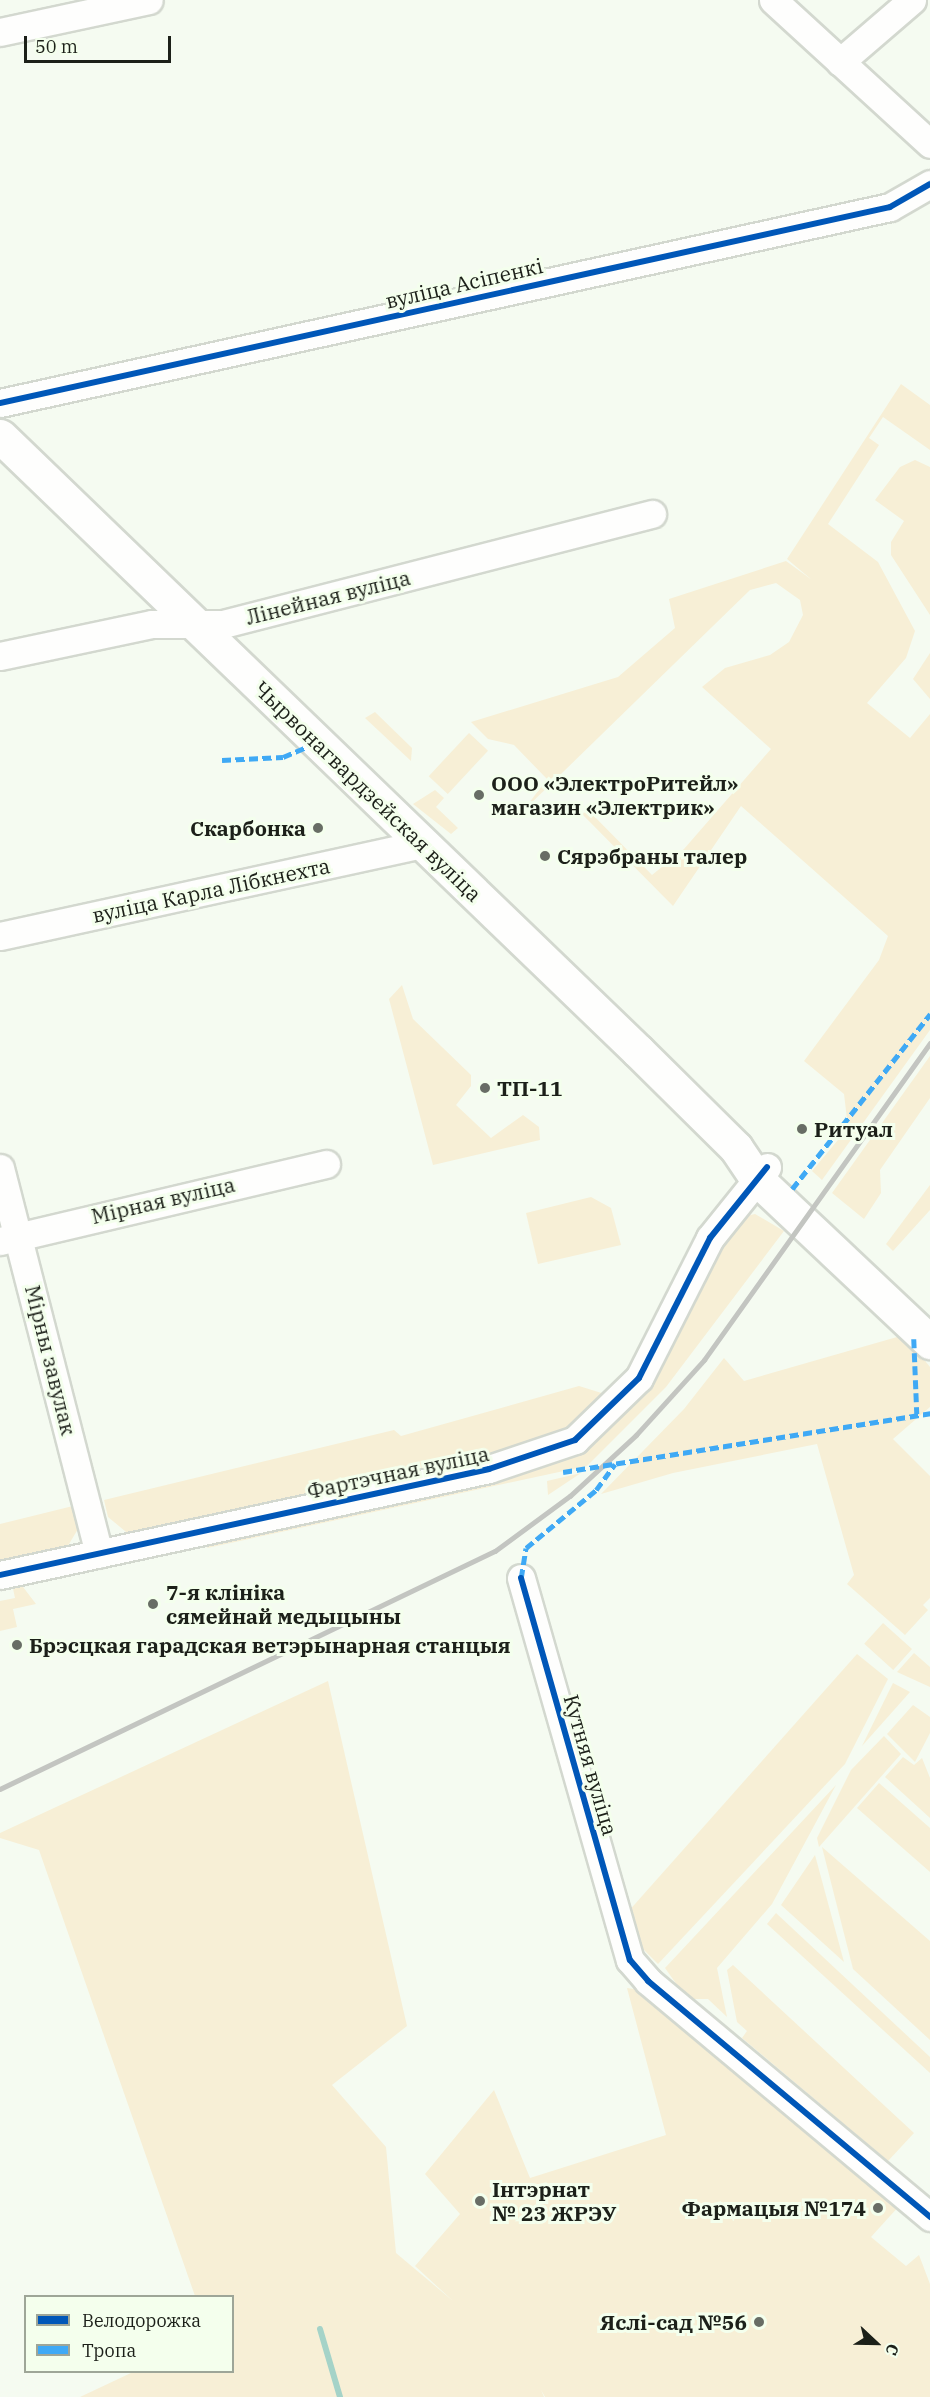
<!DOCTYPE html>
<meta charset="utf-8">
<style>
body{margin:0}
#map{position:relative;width:930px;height:2397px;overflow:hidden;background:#f5fbf1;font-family:"IBM Plex Serif",serif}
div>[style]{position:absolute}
.green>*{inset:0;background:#f7efd6;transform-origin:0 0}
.stream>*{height:6px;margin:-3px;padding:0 3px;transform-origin:3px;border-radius:3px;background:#a5d3c8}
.roads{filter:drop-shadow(2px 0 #d3d8cf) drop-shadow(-2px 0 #d3d8cf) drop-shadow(0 2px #d3d8cf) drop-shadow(0 -2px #d3d8cf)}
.minor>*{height:27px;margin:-13.5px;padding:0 13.5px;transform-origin:13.5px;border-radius:13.5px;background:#fefefd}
.major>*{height:33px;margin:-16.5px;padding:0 16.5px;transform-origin:16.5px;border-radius:16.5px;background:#fefefd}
.rail>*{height:4.5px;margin:-2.25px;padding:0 2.25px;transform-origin:2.25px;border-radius:2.25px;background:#c3c5c1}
.quiet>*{height:4.5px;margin-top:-2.25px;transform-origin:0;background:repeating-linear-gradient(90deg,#3fa9f5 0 9px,transparent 0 13.5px)}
.cycleway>*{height:6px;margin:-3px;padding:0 3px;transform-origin:3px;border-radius:3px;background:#0057b8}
.dots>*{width:16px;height:16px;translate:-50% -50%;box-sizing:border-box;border:3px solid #f4ffed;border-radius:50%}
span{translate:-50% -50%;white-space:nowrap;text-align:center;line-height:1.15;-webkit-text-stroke:6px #f4ffed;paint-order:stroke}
.street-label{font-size:21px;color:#1c2019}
.poi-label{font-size:21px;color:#1c2019;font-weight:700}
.left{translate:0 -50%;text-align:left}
.right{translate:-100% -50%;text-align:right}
.legend{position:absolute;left:24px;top:2295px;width:210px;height:78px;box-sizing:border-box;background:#f4ffed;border:2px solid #9ea698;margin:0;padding:8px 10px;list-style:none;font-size:18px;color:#1c2019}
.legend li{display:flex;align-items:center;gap:12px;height:30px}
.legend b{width:30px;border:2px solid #9ea698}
.north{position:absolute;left:846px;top:2313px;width:60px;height:60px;-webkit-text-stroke:4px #f4ffed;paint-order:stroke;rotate:112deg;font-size:16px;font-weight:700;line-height:24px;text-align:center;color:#1c2019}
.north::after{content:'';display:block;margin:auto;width:21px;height:27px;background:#1c2019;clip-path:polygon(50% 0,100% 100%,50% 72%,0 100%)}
.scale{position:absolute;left:24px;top:36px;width:147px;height:27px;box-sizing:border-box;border:3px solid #1c2019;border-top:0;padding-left:8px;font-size:18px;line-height:21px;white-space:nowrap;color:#1c2019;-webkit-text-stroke:4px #f4ffed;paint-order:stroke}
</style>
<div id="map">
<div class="green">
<div style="clip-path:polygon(901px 384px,930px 405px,930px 450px,883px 417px,869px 438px,879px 445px,828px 524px,878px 562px,915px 631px,906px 658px,867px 703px,910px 738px,930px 714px,930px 1030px,822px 1180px,812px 1171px,848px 1128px,844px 1094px,804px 1061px,879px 960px,888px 936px,741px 806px,673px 906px,581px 813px,590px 812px,652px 875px,684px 849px,771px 749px,702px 687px,725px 668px,770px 655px,789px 642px,803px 615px,800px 600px,776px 583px,750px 590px,523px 811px,547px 779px,514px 745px,488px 739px,471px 722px,618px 677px,675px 628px,669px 599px,786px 561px,812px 580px,787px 559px)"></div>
<div style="clip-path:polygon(915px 460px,930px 467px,930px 615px,891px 555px,891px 542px,904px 521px,875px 500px,900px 467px)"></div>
<div style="clip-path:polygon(930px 653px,930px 699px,913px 679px)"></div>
<div style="clip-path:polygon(375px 712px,412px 748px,411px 761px,365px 718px)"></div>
<div style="left:469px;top:733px;width:26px;height:59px;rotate:43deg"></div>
<div style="clip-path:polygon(435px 790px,444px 798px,436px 807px,458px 828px,451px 834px,413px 804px)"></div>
<div style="clip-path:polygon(402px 985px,413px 1019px,471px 1075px,471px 1086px,456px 1105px,491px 1138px,523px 1115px,539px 1127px,540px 1140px,433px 1165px,389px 999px)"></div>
<div style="clip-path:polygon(930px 1056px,930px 1098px,880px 1170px,881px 1193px,864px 1219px,832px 1193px)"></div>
<div style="clip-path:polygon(930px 1185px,930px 1210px,893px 1251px,886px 1244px)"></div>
<div style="clip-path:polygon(591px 1197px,611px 1208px,621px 1245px,538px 1264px,526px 1213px)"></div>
<div style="clip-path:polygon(755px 1214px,784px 1231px,666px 1387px,587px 1466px,207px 1548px,210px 1542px,526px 1470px,589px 1445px,656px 1372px,717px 1250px,742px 1217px)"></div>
<div style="clip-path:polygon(904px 1335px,930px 1367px,930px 1407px,893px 1439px,930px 1476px,930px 1598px,923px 1605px,928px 1610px,905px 1635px,847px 1584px,854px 1575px,817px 1444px,673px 1473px,601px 1494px,684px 1409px,724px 1358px,744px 1381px)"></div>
<div style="clip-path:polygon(579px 1386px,608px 1395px,565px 1429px,518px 1450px,131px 1536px,108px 1517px,104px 1500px,394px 1430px,401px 1436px)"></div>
<div style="clip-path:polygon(581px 1473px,548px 1495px,547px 1481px)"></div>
<div style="clip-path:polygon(73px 1506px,78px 1529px,66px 1549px,0 1564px,0 1524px)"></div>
<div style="clip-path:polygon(20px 1583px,36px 1604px,13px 1609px,17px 1627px,0 1631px,0 1601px,15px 1598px,12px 1584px)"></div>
<div style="left:883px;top:1623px;width:39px;height:28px;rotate:42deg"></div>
<div style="clip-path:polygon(914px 1653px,930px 1667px,930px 1687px,897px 1672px)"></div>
<div style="clip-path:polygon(857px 1654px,888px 1679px,845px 1764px,658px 1964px,640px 1946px,627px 1913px)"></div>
<div style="clip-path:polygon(328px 1681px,407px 2026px,332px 2085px,386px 2147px,396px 2253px,453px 2301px,415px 2266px,460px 2214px,425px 2174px,494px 2090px,530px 2178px,666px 2135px,627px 1988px,641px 1990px,900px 2205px,871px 2237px,906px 2266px,919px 2255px,930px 2284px,930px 2397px,545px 2397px,541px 2390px,544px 2397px,80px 2397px,133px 2372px,232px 2372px,232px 2296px,195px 2296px,39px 1850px,0 1838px,0 1833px)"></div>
<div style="clip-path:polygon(893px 1683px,910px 1692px,862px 1746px)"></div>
<div style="clip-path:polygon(913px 1705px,930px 1717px,930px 1733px,915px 1762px,887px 1734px)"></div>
<div style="clip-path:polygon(884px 1736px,901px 1754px,819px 1847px,817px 1838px,851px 1770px)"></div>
<div style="clip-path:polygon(903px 1757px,914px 1765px,922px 1758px,930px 1778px,930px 1818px,885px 1777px)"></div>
<div style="clip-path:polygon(879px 1783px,930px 1828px,930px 1872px,857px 1808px)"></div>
<div style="clip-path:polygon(836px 1785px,772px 1904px,717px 1968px,727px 2017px,708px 1999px,687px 1999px,665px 1968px)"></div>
<div style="clip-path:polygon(822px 1847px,930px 1941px,930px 2040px,853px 1969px)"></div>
<div style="clip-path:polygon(815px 1855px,844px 1962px,781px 1905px)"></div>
<div style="clip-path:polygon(776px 1913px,930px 2057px,930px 2073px,767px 1924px)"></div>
<div style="clip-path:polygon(733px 1965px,914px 2133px,888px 2161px,742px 2038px,747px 2031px,737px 2022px,727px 1970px)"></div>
</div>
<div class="stream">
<div style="left:320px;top:2329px;width:71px;rotate:73.6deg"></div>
</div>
<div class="roads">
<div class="minor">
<div style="left:773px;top:0;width:213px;rotate:42.5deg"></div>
<div style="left:0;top:32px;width:152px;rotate:-12.1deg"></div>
<div style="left:840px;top:62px;width:95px;rotate:-40.7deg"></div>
<div style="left:0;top:403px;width:911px;rotate:-12.42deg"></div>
<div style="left:890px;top:207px;width:46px;rotate:-29.9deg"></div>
<div style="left:0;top:656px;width:155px;rotate:-11.9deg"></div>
<div style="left:152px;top:624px;width:71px"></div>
<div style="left:223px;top:624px;width:443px;rotate:-14.4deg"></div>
<div style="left:0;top:936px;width:432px;rotate:-12.3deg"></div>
<div style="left:0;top:1168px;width:398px;rotate:75.6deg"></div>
<div style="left:0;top:1241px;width:335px;rotate:-13.3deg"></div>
<div style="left:0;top:1575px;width:500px;rotate:-12.23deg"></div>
<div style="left:489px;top:1469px;width:91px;rotate:-18.6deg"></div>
<div style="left:575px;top:1440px;width:89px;rotate:-44.1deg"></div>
<div style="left:639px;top:1378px;width:157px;rotate:-63.1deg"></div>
<div style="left:710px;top:1238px;width:91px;rotate:-51.2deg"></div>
<div style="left:521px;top:1578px;width:397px;rotate:74.1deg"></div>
<div style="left:630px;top:1960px;width:28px;rotate:49deg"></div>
<div style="left:648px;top:1981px;width:368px;rotate:39.9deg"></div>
</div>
<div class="major">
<div style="left:0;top:436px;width:886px;rotate:43.95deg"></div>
<div style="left:638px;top:1051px;width:138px;rotate:44.7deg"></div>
<div style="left:736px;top:1148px;width:37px;rotate:56deg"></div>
<div style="left:757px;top:1179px;width:238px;rotate:43.3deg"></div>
</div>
</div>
<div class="rail">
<div style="left:0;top:1789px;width:549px;rotate:-25.68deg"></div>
<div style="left:495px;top:1551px;width:93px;rotate:-36.3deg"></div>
<div style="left:570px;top:1496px;width:90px;rotate:-42.7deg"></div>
<div style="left:636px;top:1435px;width:101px;rotate:-47.8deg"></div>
<div style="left:704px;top:1360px;width:389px;rotate:-54.5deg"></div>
</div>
<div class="quiet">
<div style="left:222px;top:760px;width:61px;rotate:-2.8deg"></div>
<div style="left:283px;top:757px;width:39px;rotate:-23deg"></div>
<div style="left:792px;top:1189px;width:223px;rotate:-51.7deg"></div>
<div style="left:914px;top:1339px;width:75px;rotate:87.7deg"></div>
<div style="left:563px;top:1472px;width:372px;rotate:-9.1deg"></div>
<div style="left:521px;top:1578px;width:30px;rotate:-81deg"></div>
<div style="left:526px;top:1548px;width:91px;rotate:-39.6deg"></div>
<div style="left:596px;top:1490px;width:32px;rotate:-54deg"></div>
</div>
<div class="cycleway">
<div style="left:0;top:403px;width:911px;rotate:-12.42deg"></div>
<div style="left:890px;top:207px;width:46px;rotate:-29.9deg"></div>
<div style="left:0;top:1575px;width:500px;rotate:-12.23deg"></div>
<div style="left:489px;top:1469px;width:91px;rotate:-18.6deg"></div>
<div style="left:575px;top:1440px;width:89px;rotate:-44.1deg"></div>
<div style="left:639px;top:1378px;width:157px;rotate:-63.1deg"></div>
<div style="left:710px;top:1238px;width:91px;rotate:-51.2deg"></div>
<div style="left:521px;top:1578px;width:397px;rotate:74.1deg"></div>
<div style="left:630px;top:1960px;width:28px;rotate:49deg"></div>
<div style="left:648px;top:1981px;width:368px;rotate:39.9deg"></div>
</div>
<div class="dots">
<div style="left:479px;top:795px;background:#686d65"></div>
<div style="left:318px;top:828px;background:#686d65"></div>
<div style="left:545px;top:856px;background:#686d65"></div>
<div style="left:485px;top:1088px;background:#686d65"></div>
<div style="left:802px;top:1129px;background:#686d65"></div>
<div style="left:153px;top:1604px;background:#686d65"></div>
<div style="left:17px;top:1645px;background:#686d65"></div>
<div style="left:480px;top:2201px;background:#686d65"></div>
<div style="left:878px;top:2208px;background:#686d65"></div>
<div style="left:759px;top:2322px;background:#686d65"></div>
</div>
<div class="street-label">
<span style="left:464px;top:283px;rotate:-13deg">вуліца Асіпенкі</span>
<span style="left:328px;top:597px;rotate:-14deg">Лінейная вуліца</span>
<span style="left:368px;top:791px;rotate:44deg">Чырвонагвардзейская вуліца</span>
<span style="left:211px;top:890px;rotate:-12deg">вуліца Карла Лібкнехта</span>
<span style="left:163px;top:1200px;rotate:-13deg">Мірная вуліца</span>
<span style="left:51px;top:1360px;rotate:76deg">Мірны завулак</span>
<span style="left:398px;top:1472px;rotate:-12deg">Фартэчная вуліца</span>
<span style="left:591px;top:1765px;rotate:74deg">Кутняя вуліца</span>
</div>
<div class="poi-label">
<span class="left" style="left:491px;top:795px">ООО «ЭлектроРитейл»<br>магазин «Электрик»</span>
<span class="right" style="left:306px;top:828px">Скарбонка</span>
<span class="left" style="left:557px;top:856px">Сярэбраны талер</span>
<span class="left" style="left:497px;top:1088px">ТП-11</span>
<span class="left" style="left:814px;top:1129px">Ритуал</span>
<span class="left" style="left:166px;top:1604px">7-я клініка<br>сямейнай медыцыны</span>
<span class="left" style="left:29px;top:1645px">Брэсцкая гарадская ветэрынарная станцыя</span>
<span class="left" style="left:492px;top:2201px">Інтэрнат<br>№ 23 ЖРЭУ</span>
<span class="right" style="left:866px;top:2208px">Фармацыя №174</span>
<span class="right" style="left:747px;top:2322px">Яслі-сад №56</span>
</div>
<ul class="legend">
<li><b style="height:8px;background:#0057b8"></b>Велодорожка</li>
<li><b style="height:8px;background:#3fa9f5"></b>Тропа</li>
</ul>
<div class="north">С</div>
<div class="scale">50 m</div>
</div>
